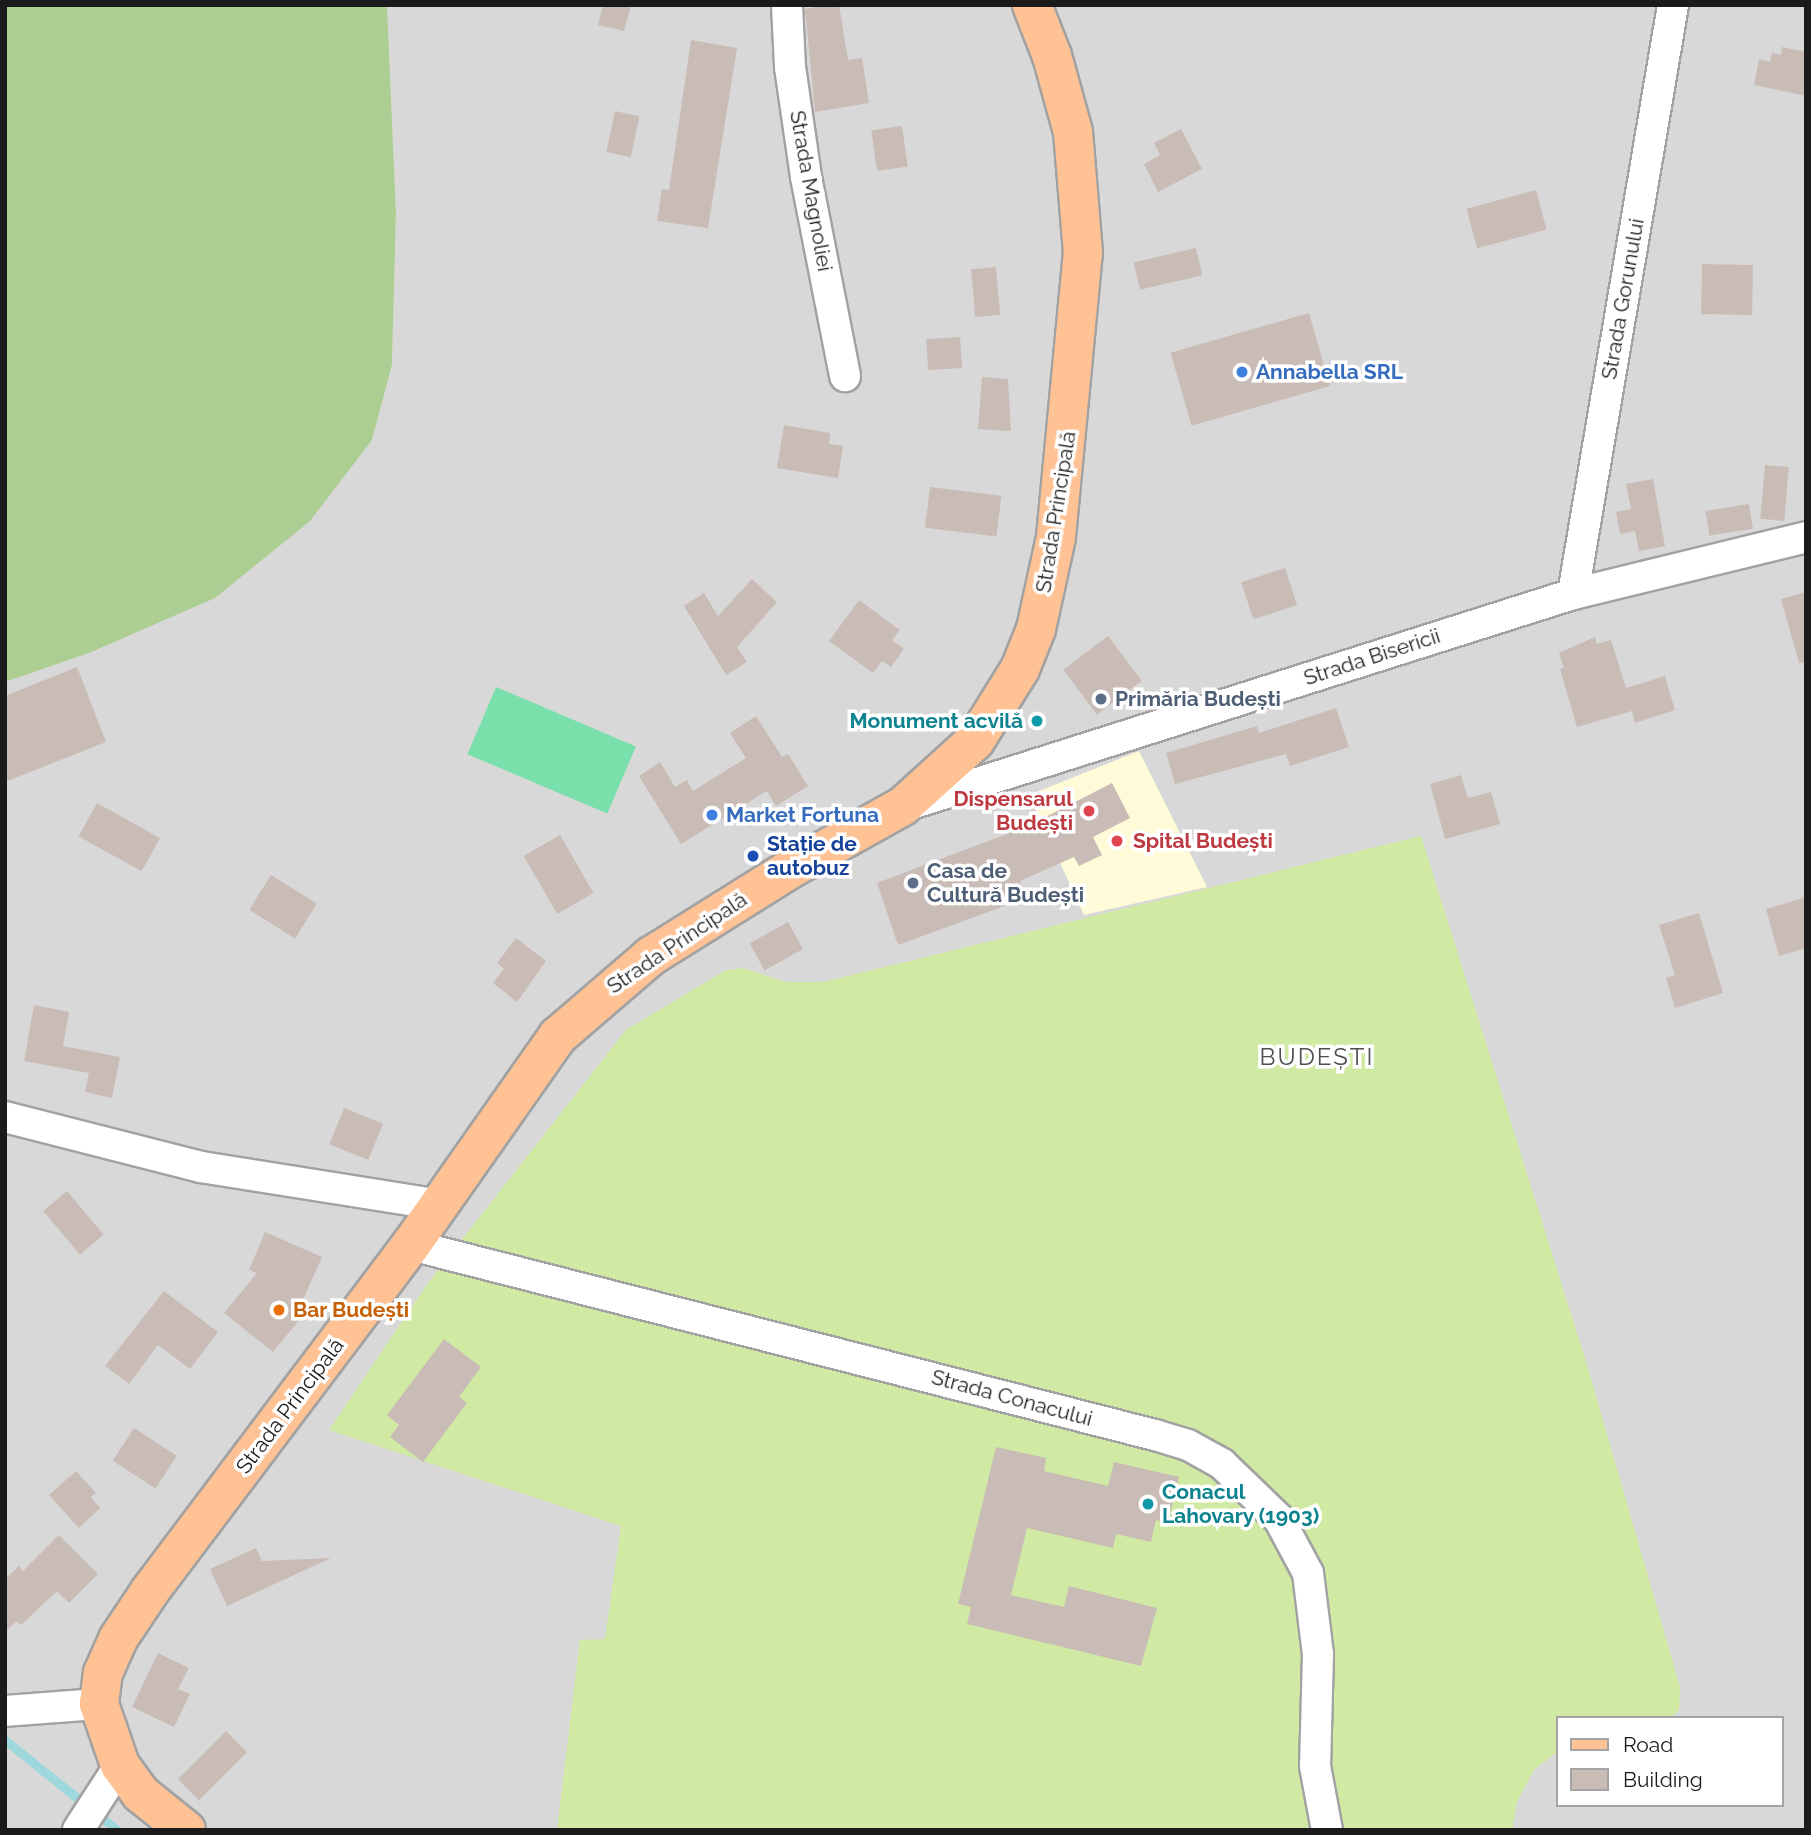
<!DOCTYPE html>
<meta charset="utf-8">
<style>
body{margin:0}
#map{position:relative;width:1811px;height:1835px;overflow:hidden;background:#ede7e0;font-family:Raleway,sans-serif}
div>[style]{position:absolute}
.residential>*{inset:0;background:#d9d8d8}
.education>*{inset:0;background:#fffad7}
.grass>*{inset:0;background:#d0eaa3}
.forest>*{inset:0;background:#adce93}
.pitch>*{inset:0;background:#7ae0ab;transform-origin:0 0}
.stream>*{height:9px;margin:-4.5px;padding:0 4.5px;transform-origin:4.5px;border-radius:4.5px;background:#9ed8dd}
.building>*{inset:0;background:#c9bcb6;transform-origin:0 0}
.roads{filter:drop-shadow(2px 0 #a2a2a2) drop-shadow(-2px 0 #a2a2a2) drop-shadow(0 2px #a2a2a2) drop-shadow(0 -2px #a2a2a2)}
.minor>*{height:30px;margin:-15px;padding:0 15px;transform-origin:15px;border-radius:15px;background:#fff}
.major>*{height:38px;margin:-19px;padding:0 19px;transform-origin:19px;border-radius:19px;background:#ffc294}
.dots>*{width:19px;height:19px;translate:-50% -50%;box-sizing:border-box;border:4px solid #fff;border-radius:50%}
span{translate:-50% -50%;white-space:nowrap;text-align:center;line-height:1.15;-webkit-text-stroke:7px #fff;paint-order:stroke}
.street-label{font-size:21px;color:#1b1b1b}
.shop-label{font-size:21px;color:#366cbe;font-weight:700}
.left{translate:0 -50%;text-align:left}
.service-label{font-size:21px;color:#4e5e75;font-weight:700}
.culture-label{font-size:21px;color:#0d838f;font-weight:700}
.right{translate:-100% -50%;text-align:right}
.health-label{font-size:21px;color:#be3a42;font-weight:700}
.transit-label{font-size:21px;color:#164399;font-weight:700}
.food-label{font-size:21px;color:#c56008;font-weight:700}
.quarter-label{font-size:24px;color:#4e4e4e;letter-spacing:2px}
.frame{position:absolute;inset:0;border:7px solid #1b1b1b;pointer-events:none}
.legend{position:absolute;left:1556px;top:1716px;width:228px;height:91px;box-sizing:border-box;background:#fff;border:2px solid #a4a4a4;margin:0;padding:9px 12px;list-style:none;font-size:21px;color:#1b1b1b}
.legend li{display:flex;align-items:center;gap:14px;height:35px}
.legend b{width:35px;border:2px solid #a4a4a4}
</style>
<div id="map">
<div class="residential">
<div style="clip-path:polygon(evenodd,387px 5px,1806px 5px,1806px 1830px,5px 1830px,5px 682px,89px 653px,372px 440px,392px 365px,396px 213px,387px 5px,1557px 1718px,1781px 1718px,1781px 1805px,1557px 1805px,1557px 1718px)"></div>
</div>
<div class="education">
<div style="clip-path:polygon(1139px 751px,1207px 887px,1084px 915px,1029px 795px)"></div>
</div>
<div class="grass">
<div style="clip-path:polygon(1421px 836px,1587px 1365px,1680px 1687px,1679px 1710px,1671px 1718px,1557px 1718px,1557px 1752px,1534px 1770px,1517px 1802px,1512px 1830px,557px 1830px,580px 1640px,605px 1639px,621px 1526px,329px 1430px,428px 1283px,626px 1030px,726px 970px,743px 968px,786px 982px,823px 982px)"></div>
</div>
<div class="forest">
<div style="clip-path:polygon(5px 5px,387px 5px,396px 213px,392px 365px,372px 440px,310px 521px,215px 598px,89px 653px,5px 682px)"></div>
</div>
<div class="pitch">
<div style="left:496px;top:687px;width:152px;height:73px;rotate:23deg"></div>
</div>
<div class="stream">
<div style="left:5px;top:1740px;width:144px;rotate:38.8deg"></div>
</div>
<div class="building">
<div style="clip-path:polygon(603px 5px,631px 5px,624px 31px,598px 25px)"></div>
<div style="clip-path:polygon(826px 5px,839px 5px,848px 60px,862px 58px,869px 103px,815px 112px,805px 9px)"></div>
<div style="clip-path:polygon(691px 40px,737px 48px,708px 228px,657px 221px,662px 189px,669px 190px)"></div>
<div style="clip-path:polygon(1782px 47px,1806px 52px,1806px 96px,1754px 85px,1759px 59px,1770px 62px,1772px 53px,1781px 55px)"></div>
<div style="left:615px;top:111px;width:25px;height:42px;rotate:12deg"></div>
<div style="left:902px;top:126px;width:41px;height:31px;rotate:82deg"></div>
<div style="clip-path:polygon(1181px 129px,1202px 169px,1158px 192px,1144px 164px,1160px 155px,1154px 143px)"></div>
<div style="left:1536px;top:190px;width:41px;height:72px;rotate:75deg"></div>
<div style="left:1196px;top:248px;width:28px;height:64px;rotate:77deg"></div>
<div style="left:1702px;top:264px;width:51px;height:50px;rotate:1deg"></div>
<div style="left:996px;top:267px;width:48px;height:25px;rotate:85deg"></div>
<div style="left:1309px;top:313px;width:76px;height:144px;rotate:74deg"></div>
<div style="left:960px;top:337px;width:31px;height:34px;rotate:86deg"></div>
<div style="clip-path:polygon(982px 377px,1008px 379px,1011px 431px,978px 429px)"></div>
<div style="clip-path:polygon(784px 425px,830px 433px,829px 444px,843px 446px,838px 478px,777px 468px)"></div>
<div style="left:1765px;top:465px;width:24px;height:54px;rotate:5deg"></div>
<div style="clip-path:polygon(1653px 479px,1665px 546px,1639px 551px,1635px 531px,1620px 534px,1616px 512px,1631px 509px,1626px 484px)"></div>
<div style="left:930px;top:487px;width:72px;height:41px;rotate:7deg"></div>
<div style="left:1749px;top:504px;width:25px;height:44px;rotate:81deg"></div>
<div style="left:1285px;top:568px;width:39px;height:46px;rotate:72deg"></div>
<div style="clip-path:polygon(752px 579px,777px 602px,737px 647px,747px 662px,726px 675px,684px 606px,704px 593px,718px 616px)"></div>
<div style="clip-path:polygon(1806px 592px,1806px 662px,1799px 663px,1781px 599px)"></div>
<div style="clip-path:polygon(859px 600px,900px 630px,892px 640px,904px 649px,891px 667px,882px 661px,873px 673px,829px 641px)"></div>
<div style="left:1108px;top:636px;width:56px;height:56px;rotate:53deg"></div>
<div style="clip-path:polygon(1595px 637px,1597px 644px,1611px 640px,1626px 688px,1665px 676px,1675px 710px,1635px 723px,1632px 711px,1577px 727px,1560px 669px,1564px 668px,1559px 653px)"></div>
<div style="clip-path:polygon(77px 667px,106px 742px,5px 782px,5px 696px)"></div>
<div style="clip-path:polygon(1336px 708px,1349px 747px,1290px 766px,1286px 754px,1175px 784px,1166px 753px,1257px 726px,1259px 733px)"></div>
<div style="clip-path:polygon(756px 716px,782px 757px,788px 754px,808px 786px,776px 806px,767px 791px,681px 844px,639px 776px,660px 762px,675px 787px,687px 780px,693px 791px,746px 758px,730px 733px)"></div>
<div style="clip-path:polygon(1461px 775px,1468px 798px,1491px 792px,1500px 824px,1445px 839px,1430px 784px)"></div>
<div style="clip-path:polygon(1112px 783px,1130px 818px,1093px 837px,1102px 855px,1079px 866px,1074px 857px,1020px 881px,1026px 898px,898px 945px,877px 883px,1028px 826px)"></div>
<div style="left:97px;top:803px;width:72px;height:38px;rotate:29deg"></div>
<div style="left:560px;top:835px;width:67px;height:42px;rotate:60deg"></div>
<div style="left:271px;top:875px;width:54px;height:41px;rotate:32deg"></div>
<div style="clip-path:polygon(1806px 897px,1806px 948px,1779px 956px,1766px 909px)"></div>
<div style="clip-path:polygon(1699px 913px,1723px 993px,1675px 1008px,1666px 978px,1675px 975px,1659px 925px)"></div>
<div style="left:788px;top:922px;width:31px;height:44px;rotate:61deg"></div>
<div style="clip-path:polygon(516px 938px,546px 961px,517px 1002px,493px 983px,504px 969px,497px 963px)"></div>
<div style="clip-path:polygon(34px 1005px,69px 1012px,63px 1046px,120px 1057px,112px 1098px,85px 1092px,89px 1073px,24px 1061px)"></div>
<div style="left:344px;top:1108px;width:42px;height:39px;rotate:22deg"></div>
<div style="left:67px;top:1191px;width:57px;height:31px;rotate:50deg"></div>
<div style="clip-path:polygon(265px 1232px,322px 1257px,301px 1304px,310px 1307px,273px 1352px,224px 1313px,257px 1273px,249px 1270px)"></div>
<div style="clip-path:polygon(164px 1291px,218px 1332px,190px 1369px,158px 1345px,129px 1384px,105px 1366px)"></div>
<div style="clip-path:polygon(444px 1339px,481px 1367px,459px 1397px,467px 1403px,423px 1462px,390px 1437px,399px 1425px,387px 1415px)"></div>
<div style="left:134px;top:1428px;width:51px;height:39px;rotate:33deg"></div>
<div style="clip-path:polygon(996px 1447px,1046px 1458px,1044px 1471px,1108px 1486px,1114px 1462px,1179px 1477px,1168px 1523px,1156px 1520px,1151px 1542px,1116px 1534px,1113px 1548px,1027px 1528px,1011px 1595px,1064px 1607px,1069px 1586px,1157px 1608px,1141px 1666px,967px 1624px,971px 1607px,958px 1604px)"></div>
<div style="clip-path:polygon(76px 1471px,96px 1493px,91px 1497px,100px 1508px,79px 1528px,49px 1495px)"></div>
<div style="clip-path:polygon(59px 1535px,98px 1574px,69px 1603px,57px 1591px,21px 1625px,17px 1621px,5px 1632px,5px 1579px,19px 1566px,23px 1571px)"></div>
<div style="clip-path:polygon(256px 1548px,262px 1561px,331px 1558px,227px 1606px,210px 1569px)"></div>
<div style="clip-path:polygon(158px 1653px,189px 1668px,178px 1689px,190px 1694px,174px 1727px,132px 1707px)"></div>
<div style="left:226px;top:1731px;width:30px;height:68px;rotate:45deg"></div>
</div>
<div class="roads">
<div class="minor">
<div style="left:787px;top:5px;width:62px;rotate:87.2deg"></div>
<div style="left:790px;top:67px;width:111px;rotate:81.7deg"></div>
<div style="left:806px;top:177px;width:203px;rotate:78.9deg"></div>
<div style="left:1573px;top:594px;width:597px;rotate:-80.36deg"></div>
<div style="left:908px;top:805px;width:698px;rotate:-17.6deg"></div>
<div style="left:1573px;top:594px;width:240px;rotate:-13.7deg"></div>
<div style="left:5px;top:1117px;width:202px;rotate:14.3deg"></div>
<div style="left:201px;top:1167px;width:242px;rotate:9deg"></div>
<div style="left:411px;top:1245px;width:768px;rotate:14.33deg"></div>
<div style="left:1155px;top:1435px;width:34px;rotate:17deg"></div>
<div style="left:1188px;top:1445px;width:39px;rotate:29deg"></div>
<div style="left:1222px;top:1464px;width:79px;rotate:44deg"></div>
<div style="left:1279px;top:1519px;width:61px;rotate:61.8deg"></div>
<div style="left:1308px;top:1573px;width:82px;rotate:83deg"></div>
<div style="left:1318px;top:1654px;width:112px;rotate:91.5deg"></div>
<div style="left:1315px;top:1766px;width:65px;rotate:79.4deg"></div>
<div style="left:5px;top:1711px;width:94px;rotate:-4.3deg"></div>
<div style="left:78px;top:1830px;width:77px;rotate:-57.1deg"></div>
</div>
<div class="major">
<div style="left:186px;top:1830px;width:58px;rotate:-141.3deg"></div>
<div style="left:141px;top:1794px;width:36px;rotate:-126deg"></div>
<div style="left:120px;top:1765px;width:65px;rotate:-109deg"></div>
<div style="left:99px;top:1704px;width:31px;rotate:-83deg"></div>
<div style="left:103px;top:1673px;width:37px;rotate:-66deg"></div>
<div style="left:118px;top:1639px;width:58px;rotate:-56.3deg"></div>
<div style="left:150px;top:1591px;width:433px;rotate:-53deg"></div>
<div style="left:411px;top:1245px;width:256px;rotate:-54.9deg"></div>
<div style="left:558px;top:1036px;width:123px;rotate:-40.7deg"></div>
<div style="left:651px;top:956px;width:166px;rotate:-32deg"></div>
<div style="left:792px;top:868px;width:127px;rotate:-29.2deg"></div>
<div style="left:903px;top:806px;width:97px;rotate:-42.1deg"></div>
<div style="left:975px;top:741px;width:85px;rotate:-58deg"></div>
<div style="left:1020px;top:669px;width:43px;rotate:-68.2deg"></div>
<div style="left:1036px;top:629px;width:94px;rotate:-77.7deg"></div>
<div style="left:1056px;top:537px;width:285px;rotate:-84.6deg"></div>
<div style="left:1083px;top:253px;width:121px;rotate:-94.7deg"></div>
<div style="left:1073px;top:132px;width:79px;rotate:-105.4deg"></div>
<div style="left:1052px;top:56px;width:55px;rotate:-111.4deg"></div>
</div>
</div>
<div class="dots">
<div style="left:1242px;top:372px;background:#3f7fe0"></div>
<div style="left:1101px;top:699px;background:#5c6f8a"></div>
<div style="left:1037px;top:721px;background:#0f9aa8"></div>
<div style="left:1089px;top:811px;background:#e0444e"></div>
<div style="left:712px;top:815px;background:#3f7fe0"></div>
<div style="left:1117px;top:841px;background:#e0444e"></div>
<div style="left:753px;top:856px;background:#1a4fb4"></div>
<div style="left:913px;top:883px;background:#5c6f8a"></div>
<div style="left:279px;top:1310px;background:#e8710a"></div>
<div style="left:1148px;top:1504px;background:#0f9aa8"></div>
</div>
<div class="street-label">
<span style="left:811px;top:191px;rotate:80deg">Strada Magnoliei</span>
<span style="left:1623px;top:299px;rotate:-80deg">Strada Gorunului</span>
<span style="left:1056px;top:512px;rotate:-81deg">Strada Principală</span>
<span style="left:1372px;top:657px;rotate:-18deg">Strada Bisericii</span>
<span style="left:677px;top:943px;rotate:-34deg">Strada Principală</span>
<span style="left:1012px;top:1398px;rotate:15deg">Strada Conacului</span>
<span style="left:290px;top:1406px;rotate:-53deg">Strada Principală</span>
</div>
<div class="shop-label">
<span class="left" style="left:1256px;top:372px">Annabella SRL</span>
<span class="left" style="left:726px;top:815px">Market Fortuna</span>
</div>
<div class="service-label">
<span class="left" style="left:1115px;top:699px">Primăria Budești</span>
<span class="left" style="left:927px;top:883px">Casa de<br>Cultură Budești</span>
</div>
<div class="culture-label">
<span class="right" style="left:1023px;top:721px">Monument acvilă</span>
<span class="left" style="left:1162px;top:1504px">Conacul<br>Lahovary (1903)</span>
</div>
<div class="health-label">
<span class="right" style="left:1073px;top:811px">Dispensarul<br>Budești</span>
<span class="left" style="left:1133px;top:841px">Spital Budești</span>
</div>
<div class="transit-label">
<span class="left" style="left:767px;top:856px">Stație de<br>autobuz</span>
</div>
<div class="food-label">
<span class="left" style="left:293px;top:1310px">Bar Budești</span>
</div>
<div class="quarter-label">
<span style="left:1317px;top:1057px">BUDEȘTI</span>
</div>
<div class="frame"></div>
<ul class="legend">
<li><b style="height:9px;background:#ffc294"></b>Road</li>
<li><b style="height:19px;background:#c9bcb6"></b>Building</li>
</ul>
</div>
